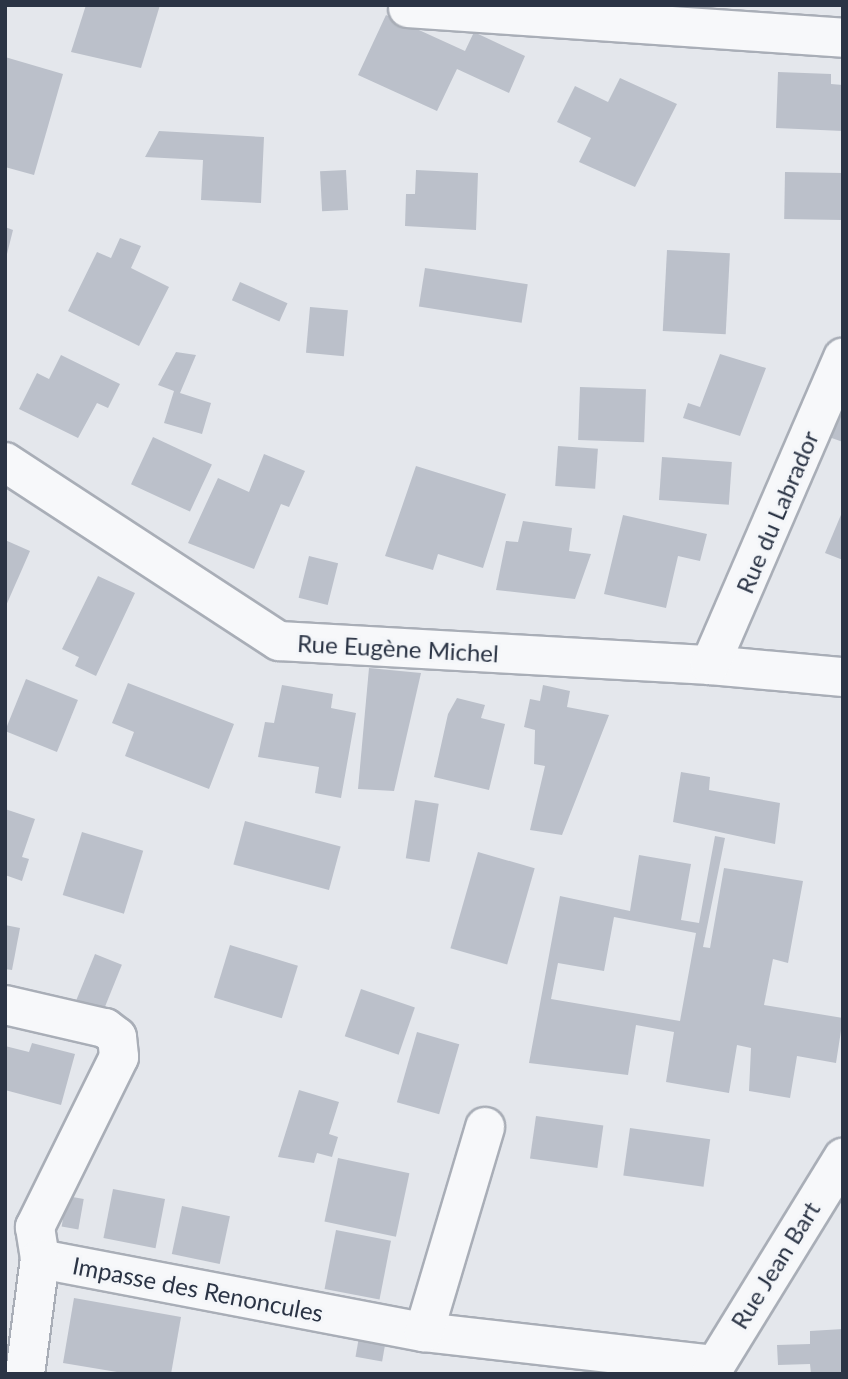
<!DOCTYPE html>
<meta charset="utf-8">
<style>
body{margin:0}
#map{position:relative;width:848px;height:1379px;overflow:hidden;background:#e4e7ec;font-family:Lato,sans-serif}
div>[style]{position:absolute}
.building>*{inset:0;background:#bbc0ca;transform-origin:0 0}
.roads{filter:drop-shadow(2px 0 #a9aeb7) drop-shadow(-2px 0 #a9aeb7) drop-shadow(0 2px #a9aeb7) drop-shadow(0 -2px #a9aeb7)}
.minor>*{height:38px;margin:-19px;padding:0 19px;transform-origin:19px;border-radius:19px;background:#f7f8fa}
span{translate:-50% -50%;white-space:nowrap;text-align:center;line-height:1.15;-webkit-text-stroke:6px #f4f6f9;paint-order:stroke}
.street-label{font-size:24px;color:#2b3445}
.frame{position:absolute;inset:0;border:7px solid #2b3445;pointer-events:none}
</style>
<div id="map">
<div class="building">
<div style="clip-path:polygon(86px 5px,160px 5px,141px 68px,71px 52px)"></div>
<div style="clip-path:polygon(386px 15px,465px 51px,474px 32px,525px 56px,509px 93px,457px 69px,437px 111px,358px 75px)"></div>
<div style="clip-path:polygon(5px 57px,63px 74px,34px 175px,5px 167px)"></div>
<div style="clip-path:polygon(778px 72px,831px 74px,831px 84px,843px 85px,843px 131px,776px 128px)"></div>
<div style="clip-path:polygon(620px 78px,677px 104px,635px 187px,579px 162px,591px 138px,557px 122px,575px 86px,608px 102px)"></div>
<div style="clip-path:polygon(159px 131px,264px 137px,261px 203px,201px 200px,203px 160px,145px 157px)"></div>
<div style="left:346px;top:170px;width:40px;height:26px;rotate:87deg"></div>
<div style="clip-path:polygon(416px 170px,478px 173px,476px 230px,405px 226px,406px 194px,415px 194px)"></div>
<div style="left:785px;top:172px;width:58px;height:47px;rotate:1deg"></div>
<div style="clip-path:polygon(5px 227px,13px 230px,6px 258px,5px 258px)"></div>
<div style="clip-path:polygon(120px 238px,141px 246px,131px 268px,169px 287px,139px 346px,68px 311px,97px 252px,111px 258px)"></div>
<div style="left:667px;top:250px;width:63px;height:81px;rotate:3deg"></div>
<div style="left:425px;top:268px;width:104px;height:39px;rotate:9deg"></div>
<div style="left:240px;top:282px;width:52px;height:20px;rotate:24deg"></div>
<div style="left:310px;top:307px;width:38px;height:46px;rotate:5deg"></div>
<div style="clip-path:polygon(176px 352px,196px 355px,180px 393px,211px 403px,202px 434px,164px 423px,174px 391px,158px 385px)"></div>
<div style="clip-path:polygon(720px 354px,766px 368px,740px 436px,683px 418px,688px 403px,700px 407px)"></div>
<div style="clip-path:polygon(61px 355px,120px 384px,108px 408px,97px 403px,78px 438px,19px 409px,37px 373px,49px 379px)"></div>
<div style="left:580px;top:387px;width:66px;height:53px;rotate:2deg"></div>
<div style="clip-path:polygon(843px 400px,843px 442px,823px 435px)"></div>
<div style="left:153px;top:437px;width:65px;height:52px;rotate:25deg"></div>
<div style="left:558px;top:446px;width:40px;height:40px;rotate:4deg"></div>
<div style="clip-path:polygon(264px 454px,305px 471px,289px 507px,281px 504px,254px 569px,188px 543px,218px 478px,249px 492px)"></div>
<div style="left:662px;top:457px;width:70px;height:43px;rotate:4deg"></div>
<div style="clip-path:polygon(416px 466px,506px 494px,483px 568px,438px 554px,433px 570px,385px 556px)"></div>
<div style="clip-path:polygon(843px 510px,843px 560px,825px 553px)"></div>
<div style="clip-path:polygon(623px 515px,707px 534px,700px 561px,678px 556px,666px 608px,604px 594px)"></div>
<div style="clip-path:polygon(523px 521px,572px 528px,569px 551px,591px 554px,575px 599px,496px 590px,506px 541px,518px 542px)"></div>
<div style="clip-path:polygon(5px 540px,30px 551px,5px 608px)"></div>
<div style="left:309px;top:556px;width:30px;height:43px;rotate:14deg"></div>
<div style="clip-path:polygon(98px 576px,135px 593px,96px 676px,75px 666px,79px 657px,62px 649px)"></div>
<div style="clip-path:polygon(369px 668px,421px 673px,394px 791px,358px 789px)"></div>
<div style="left:26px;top:679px;width:56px;height:56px;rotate:22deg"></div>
<div style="clip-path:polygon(128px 683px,234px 724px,209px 789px,125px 756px,134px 732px,112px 723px)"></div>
<div style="clip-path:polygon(282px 685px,333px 694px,331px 708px,356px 713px,341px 798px,315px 793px,319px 767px,258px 757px,265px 722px,274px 723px)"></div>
<div style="clip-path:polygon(543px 685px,570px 691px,567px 707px,609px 715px,562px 835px,530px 830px,545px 766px,534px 764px,535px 730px,524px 727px,530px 699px,540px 701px)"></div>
<div style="clip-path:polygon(457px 698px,485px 705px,481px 718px,505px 724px,489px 790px,434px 777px,448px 714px)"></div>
<div style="clip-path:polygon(681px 772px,710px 777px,709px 790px,780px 803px,775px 844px,673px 822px)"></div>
<div style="left:415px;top:800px;width:24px;height:59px;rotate:9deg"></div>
<div style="clip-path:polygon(5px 809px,35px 819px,22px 857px,29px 859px,22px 881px,5px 875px)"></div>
<div style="left:245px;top:821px;width:99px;height:45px;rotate:15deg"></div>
<div style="left:82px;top:832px;width:64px;height:66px;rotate:17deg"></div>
<div style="clip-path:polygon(evenodd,715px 836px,725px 838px,703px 947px,710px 948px,724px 868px,803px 881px,788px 963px,773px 959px,764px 1005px,843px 1018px,836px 1063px,797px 1056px,790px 1098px,749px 1091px,751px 1048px,737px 1045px,729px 1093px,666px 1082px,674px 1032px,636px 1025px,628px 1075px,529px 1063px,560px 896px,630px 911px,639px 855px,691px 864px,681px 920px,699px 923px,715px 836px,614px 917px,696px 933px,680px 1021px,551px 999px,558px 963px,604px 971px,614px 917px)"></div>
<div style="left:478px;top:852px;width:59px;height:100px;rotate:16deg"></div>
<div style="clip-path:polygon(5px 925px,20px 928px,12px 970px,5px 969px)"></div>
<div style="left:230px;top:945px;width:71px;height:55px;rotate:17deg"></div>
<div style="left:95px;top:954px;width:29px;height:50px;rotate:22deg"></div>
<div style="left:361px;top:989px;width:57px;height:50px;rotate:19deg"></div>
<div style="left:417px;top:1032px;width:44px;height:73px;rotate:16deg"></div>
<div style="clip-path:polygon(32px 1043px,75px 1054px,61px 1105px,5px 1090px,5px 1046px,29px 1052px)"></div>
<div style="clip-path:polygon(299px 1090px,339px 1102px,329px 1134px,338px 1137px,332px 1157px,317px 1153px,314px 1163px,278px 1157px)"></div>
<div style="left:536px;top:1116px;width:68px;height:43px;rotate:8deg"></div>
<div style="left:630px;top:1128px;width:81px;height:48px;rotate:8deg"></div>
<div style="left:338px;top:1158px;width:73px;height:65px;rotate:12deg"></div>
<div style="left:113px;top:1189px;width:53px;height:50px;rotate:11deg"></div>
<div style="left:67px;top:1196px;width:17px;height:31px;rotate:10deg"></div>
<div style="left:182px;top:1206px;width:49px;height:49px;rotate:12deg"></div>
<div style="left:336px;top:1230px;width:56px;height:60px;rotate:11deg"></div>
<div style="clip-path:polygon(74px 1298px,181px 1317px,171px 1374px,129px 1374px,63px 1363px)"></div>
<div style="clip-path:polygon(843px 1329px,843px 1374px,811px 1374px,810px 1364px,778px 1365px,777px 1345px,810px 1344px,810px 1331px)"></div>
<div style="left:359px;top:1337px;width:27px;height:20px;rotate:10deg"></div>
</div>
<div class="roads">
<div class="minor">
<div style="left:408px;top:8px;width:436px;rotate:3.9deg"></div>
<div style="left:5px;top:462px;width:327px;rotate:33.2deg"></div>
<div style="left:279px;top:641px;width:432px;rotate:3.2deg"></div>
<div style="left:710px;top:665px;width:134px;rotate:5.2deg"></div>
<div style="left:710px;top:665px;width:335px;rotate:-66.6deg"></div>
<div style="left:5px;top:1005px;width:103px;rotate:13deg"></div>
<div style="left:105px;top:1028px;width:15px;rotate:37deg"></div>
<div style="left:117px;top:1037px;width:20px;rotate:84deg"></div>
<div style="left:119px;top:1057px;width:190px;rotate:116.3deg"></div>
<div style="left:35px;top:1227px;width:32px;rotate:81deg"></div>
<div style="left:40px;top:1259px;width:391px;rotate:10.8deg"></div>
<div style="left:424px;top:1332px;width:290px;rotate:6.5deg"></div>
<div style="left:424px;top:1332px;width:214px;rotate:-73.4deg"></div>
<div style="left:25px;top:1374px;width:116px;rotate:-82.6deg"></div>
<div style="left:710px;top:1374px;width:254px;rotate:-58.4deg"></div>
</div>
</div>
<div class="street-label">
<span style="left:777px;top:512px;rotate:-67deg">Rue du Labrador</span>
<span style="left:398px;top:648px;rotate:3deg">Rue Eugène Michel</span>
<span style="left:775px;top:1265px;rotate:-58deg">Rue Jean Bart</span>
<span style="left:198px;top:1289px;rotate:11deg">Impasse des Renoncules</span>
</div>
<div class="frame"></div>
</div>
